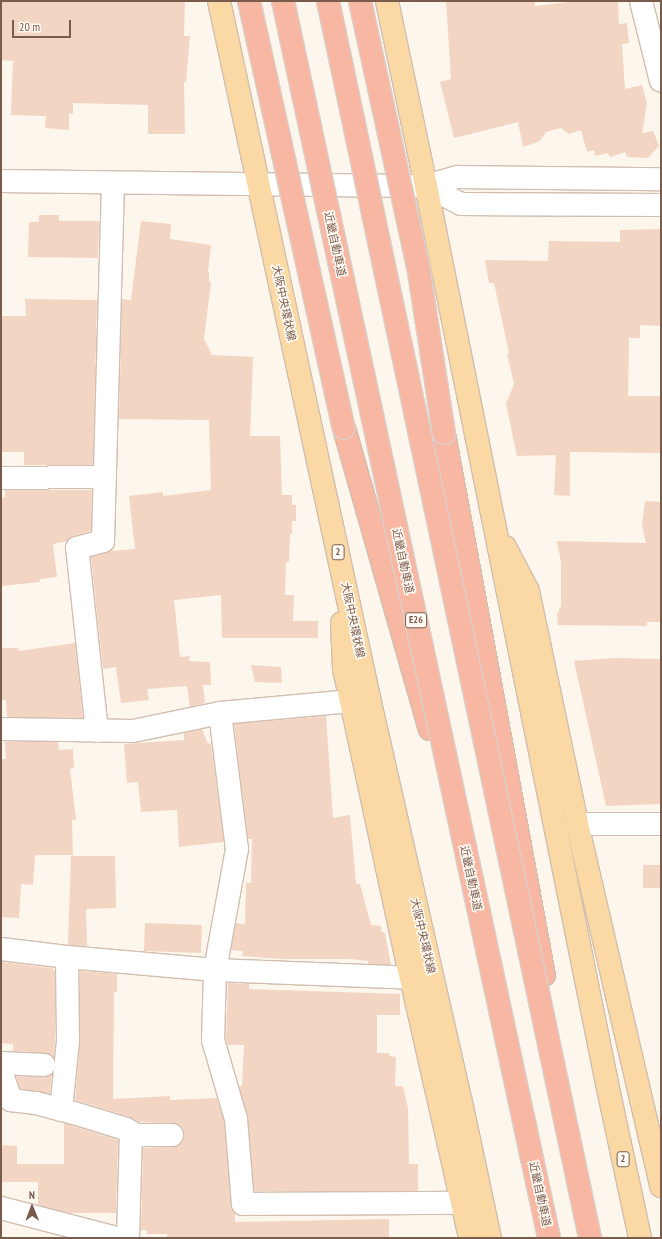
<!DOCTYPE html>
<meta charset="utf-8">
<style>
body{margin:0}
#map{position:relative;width:662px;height:1239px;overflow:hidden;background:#fdf6ec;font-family:"PT Sans Narrow","Noto Sans JP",sans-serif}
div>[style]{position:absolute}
.building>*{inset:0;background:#f3d5c3;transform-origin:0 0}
.roads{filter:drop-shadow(1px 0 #d1beb0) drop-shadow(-1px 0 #d1beb0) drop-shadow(0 1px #d1beb0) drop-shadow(0 -1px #d1beb0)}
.minor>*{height:22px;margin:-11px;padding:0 11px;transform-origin:11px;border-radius:11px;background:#fff}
.major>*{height:22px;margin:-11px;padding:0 11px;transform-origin:11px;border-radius:11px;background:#fbd9a5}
.highway>*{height:22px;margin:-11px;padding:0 11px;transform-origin:11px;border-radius:11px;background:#f7b7a3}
.bridges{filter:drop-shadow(1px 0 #dad1cd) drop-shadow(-1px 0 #dad1cd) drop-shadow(0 1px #dad1cd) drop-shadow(0 -1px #dad1cd)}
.highway-bridge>*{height:22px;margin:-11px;padding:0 11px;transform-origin:11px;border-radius:11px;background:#f7b7a3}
span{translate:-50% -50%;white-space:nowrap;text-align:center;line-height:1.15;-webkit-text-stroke:3px #fffaf3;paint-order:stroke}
.shield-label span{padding:1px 3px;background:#fffaf3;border:1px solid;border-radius:3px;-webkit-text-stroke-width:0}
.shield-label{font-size:10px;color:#7a5c4d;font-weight:700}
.street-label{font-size:11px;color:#7a5c4d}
.frame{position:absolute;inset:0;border:2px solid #7a5c4d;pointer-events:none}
.north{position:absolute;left:12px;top:1187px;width:40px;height:40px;-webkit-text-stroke:3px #fffaf3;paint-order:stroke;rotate:359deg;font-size:11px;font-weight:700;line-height:16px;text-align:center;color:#7a5c4d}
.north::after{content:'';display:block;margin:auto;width:14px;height:18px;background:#7a5c4d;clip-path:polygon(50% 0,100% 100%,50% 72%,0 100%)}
.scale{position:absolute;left:12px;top:20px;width:59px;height:18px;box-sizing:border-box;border:2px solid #7a5c4d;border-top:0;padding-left:5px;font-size:12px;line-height:14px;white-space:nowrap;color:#7a5c4d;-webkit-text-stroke:3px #fffaf3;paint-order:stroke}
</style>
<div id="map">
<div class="building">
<div style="clip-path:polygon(1px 1px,185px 1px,184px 36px,190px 36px,186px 82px,184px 82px,185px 134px,148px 134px,148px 105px,73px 103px,73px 114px,69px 114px,69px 130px,45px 128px,46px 116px,11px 115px,13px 61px,1px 60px)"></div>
<div style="clip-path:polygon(446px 1px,535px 1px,535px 6px,578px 1px,618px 1px,619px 24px,627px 23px,629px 43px,622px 44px,625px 89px,642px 85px,647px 103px,642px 133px,653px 131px,659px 146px,648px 158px,627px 157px,625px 152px,610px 157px,608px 153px,595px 156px,594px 150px,587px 152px,581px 130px,569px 134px,561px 128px,546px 132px,540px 141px,523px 147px,518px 122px,454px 138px,440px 82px,451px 79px)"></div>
<div style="clip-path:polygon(39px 215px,59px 215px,59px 221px,99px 221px,98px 258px,28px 257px,29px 222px,39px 222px)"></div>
<div style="clip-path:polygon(141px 221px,171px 224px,170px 239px,211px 245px,208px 272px,209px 272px,209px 282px,211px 282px,204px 339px,212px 355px,253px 357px,250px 436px,280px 436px,282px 495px,292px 495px,292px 505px,296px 505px,296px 521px,292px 521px,292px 534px,290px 534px,289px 562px,286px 562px,285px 595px,294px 595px,293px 621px,318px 621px,318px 638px,222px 638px,221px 595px,174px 600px,180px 657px,190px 656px,189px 661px,210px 662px,211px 685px,203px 685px,205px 703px,190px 707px,187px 686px,147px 689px,149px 700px,121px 703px,116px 667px,103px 669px,94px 586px,91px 557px,109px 551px,135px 549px,129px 496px,163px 492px,163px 496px,211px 490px,209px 420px,119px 419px,122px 299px,131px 300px)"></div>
<div style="clip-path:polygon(661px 229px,661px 326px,640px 325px,640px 338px,629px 338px,628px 396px,661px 396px,661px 453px,570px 452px,570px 496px,554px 495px,556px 455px,517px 456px,506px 404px,514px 384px,507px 354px,509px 353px,494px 283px,489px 283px,485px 260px,548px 261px,549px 241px,620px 242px,620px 230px)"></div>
<div style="clip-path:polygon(25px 299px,97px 300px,93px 465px,24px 465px,24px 452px,1px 452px,1px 316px,26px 316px)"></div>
<div style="clip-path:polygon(5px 490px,92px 490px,91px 531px,73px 536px,67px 541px,53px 544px,57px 577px,40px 579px,40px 582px,1px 586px,1px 498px,5px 497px)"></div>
<div style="clip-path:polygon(645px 501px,661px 502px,660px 575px,661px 575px,661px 622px,647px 622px,647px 626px,558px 625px,557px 614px,561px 606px,561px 562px,557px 541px,646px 543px,642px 525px)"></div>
<div style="clip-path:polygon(75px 643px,83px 718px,7px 717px,6px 700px,1px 700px,1px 648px,18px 648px,19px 651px)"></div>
<div style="clip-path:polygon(613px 658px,661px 659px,661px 804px,606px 806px,574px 661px)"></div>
<div style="clip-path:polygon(251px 665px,281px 667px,282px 683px,255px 682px)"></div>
<div style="clip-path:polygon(326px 716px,333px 818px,350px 815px,356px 884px,360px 884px,371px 925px,381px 926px,381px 931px,385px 933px,391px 965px,368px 964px,368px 961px,350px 959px,281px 959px,242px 956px,243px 951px,231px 950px,236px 923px,245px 924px,246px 883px,251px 883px,252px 839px,248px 839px,234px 724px)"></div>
<div style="clip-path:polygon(202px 729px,208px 744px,211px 743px,224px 842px,179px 847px,177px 810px,141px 812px,138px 782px,127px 783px,124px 744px,184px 740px,184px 733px)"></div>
<div style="clip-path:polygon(5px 742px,58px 742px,59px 750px,73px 749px,74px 768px,70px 769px,76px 820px,72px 820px,73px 855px,35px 855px,33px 885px,21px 884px,19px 918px,1px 917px,1px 759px,6px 759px)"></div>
<div style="clip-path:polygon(71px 856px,115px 856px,116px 908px,86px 909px,87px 946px,68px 945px)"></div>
<div style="left:661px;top:865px;width:23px;height:18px;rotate:90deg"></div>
<div style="left:145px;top:923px;width:57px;height:28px;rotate:2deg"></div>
<div style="clip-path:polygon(1px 962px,52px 968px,55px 971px,55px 1040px,54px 1058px,45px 1053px,13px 1051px,13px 1044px,1px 1043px)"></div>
<div style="clip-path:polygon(80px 971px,117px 974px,117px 992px,114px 992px,113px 1099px,170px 1096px,170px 1100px,217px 1098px,224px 1121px,231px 1205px,235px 1213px,235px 1222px,389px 1219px,389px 1238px,167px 1238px,167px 1234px,147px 1234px,147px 1230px,141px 1230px,143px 1148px,178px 1146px,183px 1141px,184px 1135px,183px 1128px,178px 1124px,139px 1122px,130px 1117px,75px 1100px,80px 1041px)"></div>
<div style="clip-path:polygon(228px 983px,249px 984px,249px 989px,400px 994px,400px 1015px,377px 1015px,377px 1053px,389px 1053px,390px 1056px,396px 1057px,395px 1086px,403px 1086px,408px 1108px,409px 1164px,418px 1164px,418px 1191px,254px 1191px,248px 1118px,239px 1086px,242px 1086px,244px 1045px,227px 1045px,226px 1038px)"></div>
<div style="clip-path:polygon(52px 1074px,50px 1094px,20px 1089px,16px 1076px,43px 1077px)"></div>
<div style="clip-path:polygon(64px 1123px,118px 1140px,116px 1213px,70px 1213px,38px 1205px,38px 1182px,1px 1182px,1px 1145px,17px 1146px,17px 1164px,64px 1164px)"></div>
</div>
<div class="roads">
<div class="minor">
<div style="left:641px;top:1px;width:82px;rotate:76deg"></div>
<div style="left:1px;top:181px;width:425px;rotate:0.7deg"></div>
<div style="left:426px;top:186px;width:33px;rotate:-16deg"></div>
<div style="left:458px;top:177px;width:203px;rotate:0.6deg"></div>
<div style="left:426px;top:186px;width:39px;rotate:27deg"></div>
<div style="left:461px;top:204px;width:200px;rotate:0.3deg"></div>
<div style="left:1px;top:478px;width:104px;rotate:-0.6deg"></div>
<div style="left:220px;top:713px;width:137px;rotate:82.9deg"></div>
<div style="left:237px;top:849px;width:123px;rotate:100.3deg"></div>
<div style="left:215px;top:970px;width:70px;rotate:91.6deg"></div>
<div style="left:213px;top:1040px;width:82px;rotate:73.8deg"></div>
<div style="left:236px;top:1119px;width:85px;rotate:85.3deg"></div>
<div style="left:243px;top:1204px;width:218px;rotate:-0.3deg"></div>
<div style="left:1px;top:729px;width:132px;rotate:0.9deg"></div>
<div style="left:133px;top:731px;width:89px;rotate:-11.7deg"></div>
<div style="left:220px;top:713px;width:132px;rotate:-5.2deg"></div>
<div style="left:97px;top:731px;width:184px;rotate:-96.2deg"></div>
<div style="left:77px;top:548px;width:27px;rotate:-15deg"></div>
<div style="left:103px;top:541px;width:358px;rotate:-88.4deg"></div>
<div style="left:577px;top:824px;width:84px"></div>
<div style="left:1px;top:949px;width:66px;rotate:6.9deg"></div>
<div style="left:67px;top:957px;width:149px;rotate:5deg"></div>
<div style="left:215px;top:970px;width:196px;rotate:2.3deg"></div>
<div style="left:1px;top:1063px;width:43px;rotate:2.7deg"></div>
<div style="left:1px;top:1071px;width:31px;rotate:71deg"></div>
<div style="left:11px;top:1100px;width:25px;rotate:7deg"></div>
<div style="left:36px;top:1103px;width:39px;rotate:15deg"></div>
<div style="left:74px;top:1113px;width:54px;rotate:17.1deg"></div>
<div style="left:126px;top:1129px;width:12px;rotate:31deg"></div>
<div style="left:136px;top:1135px;width:36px"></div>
<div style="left:61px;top:1110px;width:69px;rotate:-84.2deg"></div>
<div style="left:68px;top:1041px;width:84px;rotate:-90.7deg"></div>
<div style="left:1px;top:1208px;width:119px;rotate:14.6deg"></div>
<div style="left:128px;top:1238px;width:106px;rotate:-88.4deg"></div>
</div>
<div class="major">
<div style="left:219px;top:1px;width:713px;rotate:77.85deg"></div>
<div style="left:369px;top:698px;width:414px;rotate:77.2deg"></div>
<div style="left:461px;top:1102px;width:139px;rotate:78deg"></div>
<div style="left:387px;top:1px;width:189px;rotate:78.1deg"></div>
<div style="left:426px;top:186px;width:911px;rotate:78.6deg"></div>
<div style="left:606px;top:1079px;width:163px;rotate:77.9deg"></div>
<div style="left:505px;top:547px;width:50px;rotate:62.4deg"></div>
<div style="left:528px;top:591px;width:238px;rotate:78.1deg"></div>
<div style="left:577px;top:824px;width:372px;rotate:76.9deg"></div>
<div style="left:342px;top:623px;width:46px;rotate:87.5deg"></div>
<div style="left:344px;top:669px;width:316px;rotate:77.8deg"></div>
<div style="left:411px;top:978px;width:267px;rotate:77.2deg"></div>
</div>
<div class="highway">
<div style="left:344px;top:428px;width:313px;rotate:74.1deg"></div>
<div style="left:444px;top:433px;width:551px;rotate:79.55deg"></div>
</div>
</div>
<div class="bridges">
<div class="highway-bridge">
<div style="left:249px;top:1px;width:437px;rotate:77.5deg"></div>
<div style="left:283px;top:1px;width:1265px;rotate:77.86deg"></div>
<div style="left:328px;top:1px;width:1264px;rotate:78.04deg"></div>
<div style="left:360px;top:1px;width:277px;rotate:77.7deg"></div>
<div style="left:419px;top:272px;width:163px;rotate:81.2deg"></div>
</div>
</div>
<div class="shield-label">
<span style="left:338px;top:552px">2</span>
<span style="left:416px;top:620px">E26</span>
<span style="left:623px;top:1159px">2</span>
</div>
<div class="street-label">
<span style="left:335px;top:244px;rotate:78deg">近畿自動車道</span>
<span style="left:284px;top:303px;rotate:78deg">大阪中央環状線</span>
<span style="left:403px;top:561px;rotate:78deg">近畿自動車道</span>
<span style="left:353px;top:620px;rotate:78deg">大阪中央環状線</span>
<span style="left:471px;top:878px;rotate:78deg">近畿自動車道</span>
<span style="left:423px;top:936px;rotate:77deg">大阪中央環状線</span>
<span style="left:540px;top:1194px;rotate:78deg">近畿自動車道</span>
</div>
<div class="frame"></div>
<div class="north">N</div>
<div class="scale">20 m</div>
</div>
